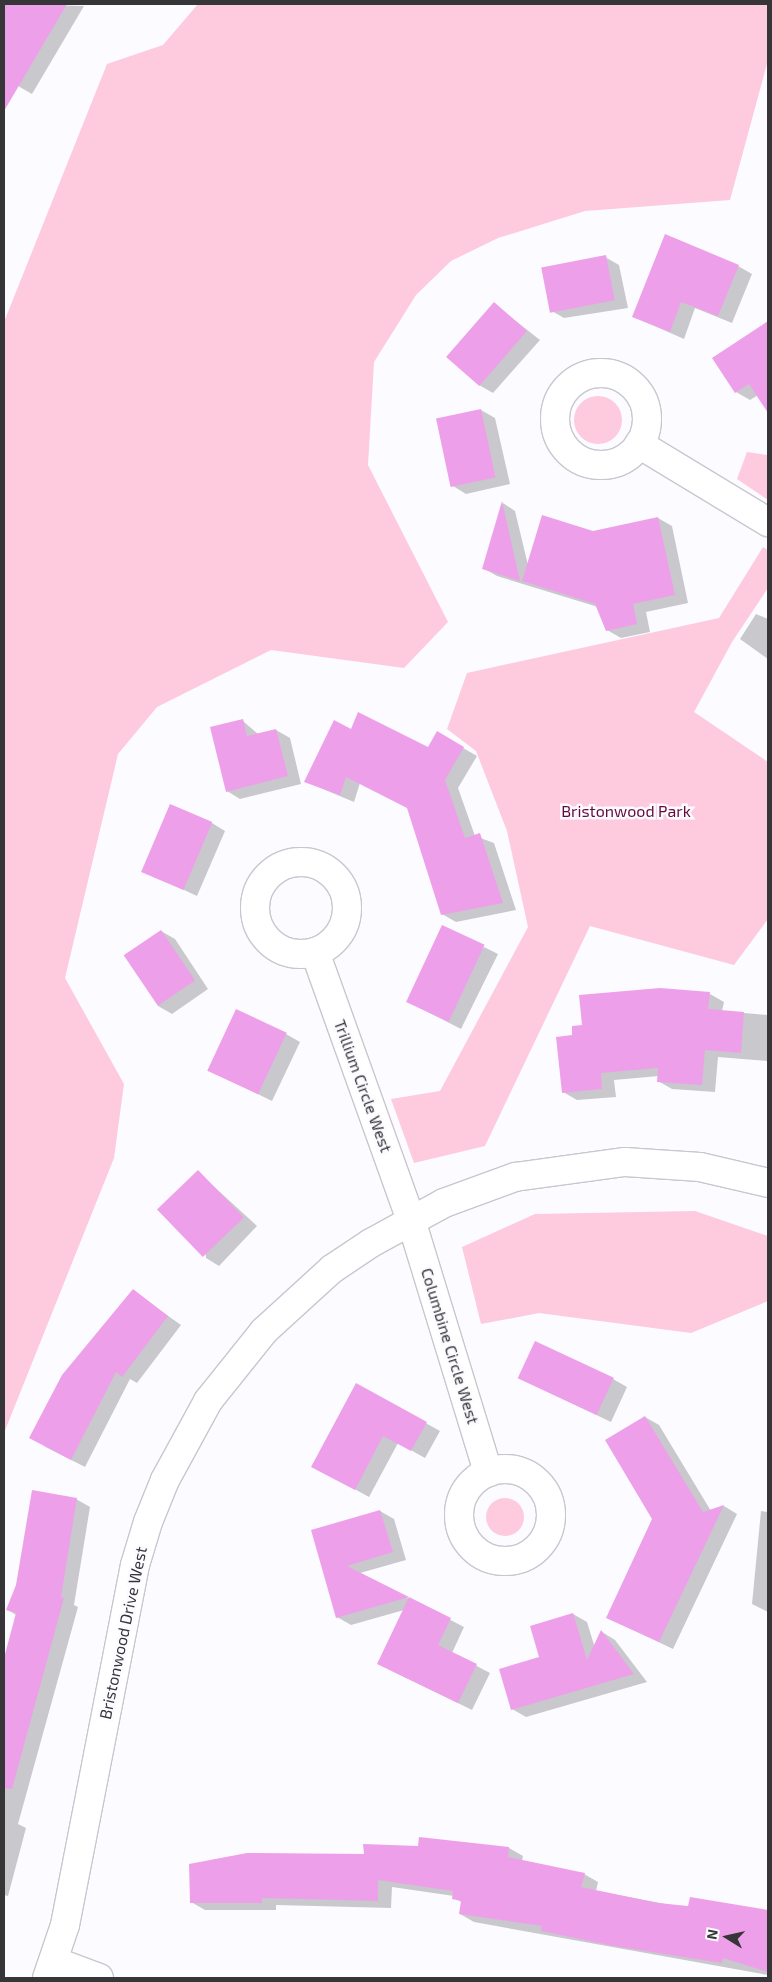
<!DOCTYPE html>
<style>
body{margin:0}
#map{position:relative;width:772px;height:1982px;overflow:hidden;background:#fcfbff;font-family:"Exo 2",sans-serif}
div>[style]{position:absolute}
.green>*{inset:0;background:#fecade}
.round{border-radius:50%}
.shadow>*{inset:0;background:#0003}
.building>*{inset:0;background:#eda0e9;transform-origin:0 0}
.roads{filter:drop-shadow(1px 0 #c9c6cf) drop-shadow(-1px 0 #c9c6cf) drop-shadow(0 1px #c9c6cf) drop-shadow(0 -1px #c9c6cf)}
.street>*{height:28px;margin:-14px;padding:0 14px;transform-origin:14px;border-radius:14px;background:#fff}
.street>.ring{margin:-14px;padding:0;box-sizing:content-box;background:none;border:28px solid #fff;border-radius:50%}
span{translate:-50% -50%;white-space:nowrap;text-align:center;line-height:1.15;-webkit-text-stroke:5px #fcfbff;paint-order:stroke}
.park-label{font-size:16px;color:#640b3c}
.street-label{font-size:16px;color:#363538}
.frame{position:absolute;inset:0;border:5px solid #363538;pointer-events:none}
.north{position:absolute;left:702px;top:1912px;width:50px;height:50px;-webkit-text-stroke:4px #fcfbff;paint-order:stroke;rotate:280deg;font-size:14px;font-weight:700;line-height:20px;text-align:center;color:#363538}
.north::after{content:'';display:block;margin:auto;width:18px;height:22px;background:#363538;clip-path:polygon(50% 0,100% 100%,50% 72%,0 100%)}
</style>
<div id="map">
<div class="green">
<div style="clip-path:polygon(198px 4px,768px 4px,768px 60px,730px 200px,585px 211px,498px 238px,451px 261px,416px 295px,374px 362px,368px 465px,448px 622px,404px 668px,271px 650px,157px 707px,118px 754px,65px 978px,124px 1084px,114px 1158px,4px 1433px,4px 322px,107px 64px,163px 45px)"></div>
<div class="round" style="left:574px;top:396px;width:48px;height:48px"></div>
<div style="clip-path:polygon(747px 452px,768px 455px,768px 500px,737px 479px)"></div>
<div style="clip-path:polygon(763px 547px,768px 550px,768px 588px,732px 642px,694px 712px,768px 762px,768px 919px,734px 965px,590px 926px,485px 1146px,414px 1163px,391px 1099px,440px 1091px,528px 927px,507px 831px,476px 751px,447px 729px,467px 673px,719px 618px)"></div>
<div style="clip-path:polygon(695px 1211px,768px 1236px,768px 1301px,691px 1333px,539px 1313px,481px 1324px,462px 1247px,535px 1214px)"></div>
<div class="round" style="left:486px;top:1498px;width:38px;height:38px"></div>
</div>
<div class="shadow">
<div style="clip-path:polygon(4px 4px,84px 6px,32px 94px,4px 78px)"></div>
<div style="clip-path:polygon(605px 257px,619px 265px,628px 308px,564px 318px,550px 310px)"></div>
<div style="clip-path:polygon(738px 266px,752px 274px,732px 323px,695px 308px,684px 339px,634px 317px)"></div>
<div style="clip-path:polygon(494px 304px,540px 340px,493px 393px,479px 385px)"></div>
<div style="clip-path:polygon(766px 324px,768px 325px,768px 411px,758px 395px,750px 400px,736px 392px)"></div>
<div style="clip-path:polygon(481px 410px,495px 418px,510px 484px,466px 494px,453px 486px)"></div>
<div style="clip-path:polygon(503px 503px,515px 511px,528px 565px,593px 532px,658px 518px,672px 526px,688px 603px,646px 612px,650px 632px,621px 638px,607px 630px,598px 607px,497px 576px,483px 568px)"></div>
<div style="clip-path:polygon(756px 614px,768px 619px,768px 659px,740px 639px)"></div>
<div style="clip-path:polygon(243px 721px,258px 734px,276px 730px,290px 738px,301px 784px,240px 799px,227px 791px)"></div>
<div style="clip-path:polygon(351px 731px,428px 748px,437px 733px,477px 756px,458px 788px,475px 836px,494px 843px,516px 910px,456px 922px,442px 914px,408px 808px,360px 783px,354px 802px,306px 782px)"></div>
<div style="clip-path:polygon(212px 823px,225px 831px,197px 896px,143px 871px)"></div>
<div style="clip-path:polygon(161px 931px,175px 939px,208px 989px,172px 1014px,158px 1006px)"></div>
<div style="clip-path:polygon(484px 947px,498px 954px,461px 1029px,420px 1008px)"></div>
<div style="clip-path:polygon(710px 994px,724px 1002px,722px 1011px,768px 1015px,768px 1061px,718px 1057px,715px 1092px,672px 1089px,658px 1081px,659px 1076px,614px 1080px,616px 1097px,577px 1100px,563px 1092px,574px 1036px)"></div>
<div style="clip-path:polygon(286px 1034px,300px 1042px,272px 1101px,208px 1070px)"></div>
<div style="clip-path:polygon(198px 1172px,257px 1226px,219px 1266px,206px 1258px)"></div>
<div style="clip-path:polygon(133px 1291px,181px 1325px,137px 1383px,130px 1379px,85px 1467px,44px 1446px)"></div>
<div style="clip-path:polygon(519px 1378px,613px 1379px,627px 1387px,611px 1422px)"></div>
<div style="clip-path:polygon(357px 1385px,440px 1431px,425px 1458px,398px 1443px,369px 1497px,327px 1474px)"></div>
<div style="clip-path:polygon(645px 1417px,659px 1425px,711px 1511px,724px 1506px,737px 1514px,673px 1649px,608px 1618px,653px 1519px)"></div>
<div style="clip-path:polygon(76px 1499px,90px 1507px,74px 1605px,78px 1607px,18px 1824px,26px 1828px,8px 1896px,4px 1895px,4px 1663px,16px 1615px,8px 1610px,17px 1586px)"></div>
<div style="clip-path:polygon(380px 1511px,394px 1519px,406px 1560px,360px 1573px,464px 1627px,452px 1653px,490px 1673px,472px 1710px,392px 1671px,404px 1610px,351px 1625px,337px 1617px,313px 1531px)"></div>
<div style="clip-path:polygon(761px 1511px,768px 1512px,768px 1612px,752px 1604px)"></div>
<div style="clip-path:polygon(573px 1614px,587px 1622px,595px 1648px,602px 1632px,615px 1640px,647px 1682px,526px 1717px,512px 1709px,541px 1658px)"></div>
<div style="clip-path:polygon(420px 1838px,509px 1848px,523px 1856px,522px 1861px,584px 1874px,598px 1882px,596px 1891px,768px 1923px,768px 1975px,474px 1922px,460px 1914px,462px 1903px,454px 1896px,392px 1887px,391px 1908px,276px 1905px,276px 1910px,205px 1910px,191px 1902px,365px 1856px,419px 1847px)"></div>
</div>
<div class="building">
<div style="clip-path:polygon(4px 4px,67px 4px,4px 111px)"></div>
<div style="clip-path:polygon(665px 234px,739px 265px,718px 316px,681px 302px,670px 332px,632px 317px)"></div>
<div style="left:606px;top:255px;width:46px;height:66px;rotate:79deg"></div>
<div style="left:494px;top:302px;width:44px;height:73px;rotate:41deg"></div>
<div style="clip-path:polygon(768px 321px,768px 413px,749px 384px,735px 393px,712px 358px)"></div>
<div style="left:481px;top:409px;width:70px;height:46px;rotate:78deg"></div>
<div style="clip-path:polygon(502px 501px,520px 581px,482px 569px)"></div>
<div style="clip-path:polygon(542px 515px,593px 531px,658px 517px,675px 595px,633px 604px,637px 624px,606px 631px,595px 604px,522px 581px)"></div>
<div style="clip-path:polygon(358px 712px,428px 747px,437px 731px,464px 747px,445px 780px,465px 838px,480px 833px,503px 903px,441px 915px,407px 808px,346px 777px,340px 795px,304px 782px,334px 720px,351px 729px)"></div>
<div style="clip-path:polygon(243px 719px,247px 736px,276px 729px,288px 776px,226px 792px,210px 727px)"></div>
<div style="left:170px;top:804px;width:46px;height:74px;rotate:23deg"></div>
<div style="left:442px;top:925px;width:47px;height:85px;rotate:25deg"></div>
<div style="left:161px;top:930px;width:61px;height:45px;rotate:56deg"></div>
<div style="clip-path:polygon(660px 988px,710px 992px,708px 1009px,744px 1012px,741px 1053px,705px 1050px,702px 1085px,657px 1082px,658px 1068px,601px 1073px,602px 1089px,562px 1093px,556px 1037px,572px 1035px,572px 1026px,582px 1025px,579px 995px)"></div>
<div style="left:236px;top:1009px;width:56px;height:68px;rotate:25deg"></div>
<div style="left:198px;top:1170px;width:66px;height:57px;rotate:46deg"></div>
<div style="clip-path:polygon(133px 1289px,168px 1316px,122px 1377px,116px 1372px,71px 1460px,29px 1438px,62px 1375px)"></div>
<div style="left:535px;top:1341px;width:87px;height:41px;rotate:25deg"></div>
<div style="clip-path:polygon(356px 1383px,427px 1422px,411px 1451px,383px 1436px,355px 1490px,311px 1467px)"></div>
<div style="clip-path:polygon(645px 1416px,703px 1512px,724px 1505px,659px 1642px,606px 1618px,652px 1519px,605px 1440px)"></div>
<div style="clip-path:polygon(32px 1490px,77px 1498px,61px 1597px,64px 1598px,12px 1789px,4px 1788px,4px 1658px,16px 1613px,6px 1610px,16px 1585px)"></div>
<div style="clip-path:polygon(380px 1510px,393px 1552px,347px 1566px,409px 1597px,336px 1618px,311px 1530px)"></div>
<div style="clip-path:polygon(409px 1597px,451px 1618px,438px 1645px,477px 1664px,458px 1703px,377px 1664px)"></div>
<div style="clip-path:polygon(573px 1613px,587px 1660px,601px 1630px,634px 1674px,511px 1710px,499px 1669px,539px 1657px,530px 1626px)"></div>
<div style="clip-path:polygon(419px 1837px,509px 1847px,508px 1857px,585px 1873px,581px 1887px,658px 1903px,688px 1906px,690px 1897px,768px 1910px,768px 1972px,723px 1958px,722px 1963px,614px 1946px,541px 1931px,542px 1926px,459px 1914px,461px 1901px,452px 1899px,453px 1891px,378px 1880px,378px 1901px,262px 1898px,262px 1903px,190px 1903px,189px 1864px,247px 1853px,364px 1854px,363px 1844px,418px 1846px)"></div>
</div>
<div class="roads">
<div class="street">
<div class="ring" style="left:555px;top:373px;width:64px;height:64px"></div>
<div style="left:639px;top:444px;width:151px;rotate:31.2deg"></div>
<div class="ring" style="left:255px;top:862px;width:64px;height:64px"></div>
<div style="left:315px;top:952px;width:285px;rotate:70.3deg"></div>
<div style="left:411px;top:1220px;width:264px;rotate:73deg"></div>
<div class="ring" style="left:459px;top:1469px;width:64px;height:64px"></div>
<div style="left:54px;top:1961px;width:48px;rotate:20.7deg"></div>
<div style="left:47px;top:1978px;width:56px;rotate:-71.2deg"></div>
<div style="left:65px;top:1925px;width:367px;rotate:-79deg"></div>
<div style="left:135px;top:1565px;width:45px;rotate:-73.2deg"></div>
<div style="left:148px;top:1522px;width:45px;rotate:-68deg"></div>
<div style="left:165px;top:1480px;width:90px;rotate:-61.4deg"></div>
<div style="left:208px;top:1401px;width:90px;rotate:-51.3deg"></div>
<div style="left:264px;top:1331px;width:92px;rotate:-42.4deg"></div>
<div style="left:332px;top:1269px;width:47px;rotate:-33.7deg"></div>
<div style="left:371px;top:1243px;width:83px;rotate:-28.7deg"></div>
<div style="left:444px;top:1203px;width:76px;rotate:-20.1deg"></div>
<div style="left:515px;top:1177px;width:111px;rotate:-7.8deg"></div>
<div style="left:625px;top:1162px;width:75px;rotate:3.8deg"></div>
<div style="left:700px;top:1167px;width:70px;rotate:13.2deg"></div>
</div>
</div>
<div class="park-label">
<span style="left:626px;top:811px">Bristonwood Park</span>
</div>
<div class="street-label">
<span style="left:363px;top:1086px;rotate:70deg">Trillium Circle West</span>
<span style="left:450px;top:1346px;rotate:73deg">Columbine Circle West</span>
<span style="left:123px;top:1633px;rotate:-78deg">Bristonwood Drive West</span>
</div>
<div class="frame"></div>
<div class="north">N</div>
</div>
